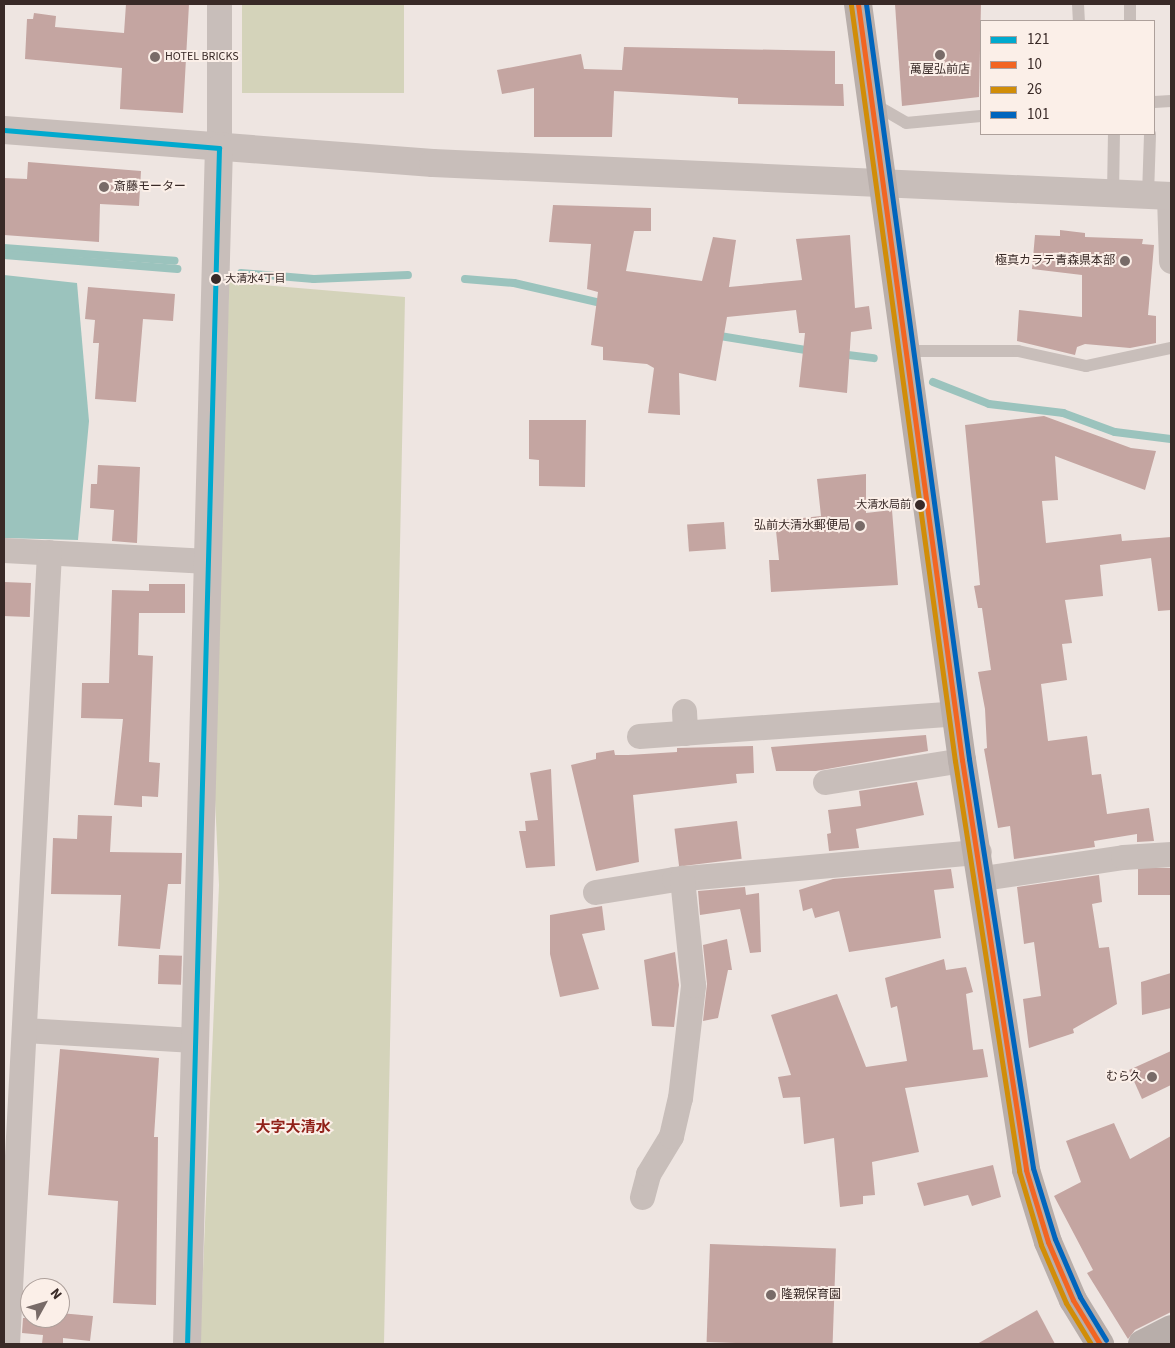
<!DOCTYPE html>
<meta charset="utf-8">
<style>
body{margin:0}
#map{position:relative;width:1175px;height:1348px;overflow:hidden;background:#eee5e1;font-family:"Source Sans 3","Noto Sans JP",sans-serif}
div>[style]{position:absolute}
.green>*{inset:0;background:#d4d3ba;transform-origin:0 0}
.water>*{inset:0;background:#9bc3bd}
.stream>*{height:8px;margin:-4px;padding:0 4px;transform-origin:4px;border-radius:4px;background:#9bc3bd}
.building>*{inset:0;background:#c4a5a1;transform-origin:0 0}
.service>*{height:12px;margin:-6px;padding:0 6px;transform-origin:6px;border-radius:6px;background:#c8beba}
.minor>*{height:25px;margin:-12.5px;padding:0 12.5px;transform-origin:12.5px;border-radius:12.5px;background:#c8beba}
.tertiary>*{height:28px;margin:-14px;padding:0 14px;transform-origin:14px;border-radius:14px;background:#c8beba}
.secondary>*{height:28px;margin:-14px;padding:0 14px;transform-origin:14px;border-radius:14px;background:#b8aeaa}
.bus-1>*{height:5px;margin:-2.5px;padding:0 2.5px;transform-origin:2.5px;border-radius:2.5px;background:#00a9ce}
.bus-2>*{height:5px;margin:-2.5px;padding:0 2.5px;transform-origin:2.5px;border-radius:2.5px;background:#f26522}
.bus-3>*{height:5px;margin:-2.5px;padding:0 2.5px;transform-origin:2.5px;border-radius:2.5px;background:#d18d08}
.bus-4>*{height:5px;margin:-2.5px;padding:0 2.5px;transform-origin:2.5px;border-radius:2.5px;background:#0065bd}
.dots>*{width:14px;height:14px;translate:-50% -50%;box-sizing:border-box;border:2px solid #fbefe8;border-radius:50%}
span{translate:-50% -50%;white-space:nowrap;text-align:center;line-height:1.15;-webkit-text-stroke:4px #fbefe8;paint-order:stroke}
.bus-label{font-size:11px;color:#392a27}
.left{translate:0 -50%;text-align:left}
.right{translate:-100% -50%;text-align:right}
.poi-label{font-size:12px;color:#392a27}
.quarter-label{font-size:15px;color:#902118;font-weight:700}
.frame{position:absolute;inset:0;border:5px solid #392a27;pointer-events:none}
.legend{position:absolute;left:980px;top:20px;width:175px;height:115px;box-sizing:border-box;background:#fbefe8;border:1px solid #ada09b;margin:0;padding:6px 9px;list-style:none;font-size:15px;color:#392a27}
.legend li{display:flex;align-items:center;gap:10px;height:25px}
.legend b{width:25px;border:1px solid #ada09b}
.north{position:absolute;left:20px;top:1278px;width:50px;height:50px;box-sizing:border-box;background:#fbefe8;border:1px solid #ada09b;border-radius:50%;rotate:51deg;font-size:14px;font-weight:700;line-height:20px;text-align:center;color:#392a27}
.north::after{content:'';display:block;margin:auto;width:18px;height:22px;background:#786b68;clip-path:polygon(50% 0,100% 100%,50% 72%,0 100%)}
</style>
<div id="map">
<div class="green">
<div style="left:242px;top:4px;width:162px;height:89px"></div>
<div style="clip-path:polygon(229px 282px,405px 297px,384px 1344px,200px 1344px,219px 885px,214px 778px)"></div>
</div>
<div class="water">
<div style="clip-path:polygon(4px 275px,77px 283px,89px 421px,78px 540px,4px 538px)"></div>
</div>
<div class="stream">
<div style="left:4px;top:248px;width:171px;rotate:4.3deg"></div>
<div style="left:4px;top:255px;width:174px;rotate:4.6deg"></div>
<div style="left:241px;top:273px;width:73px;rotate:4.7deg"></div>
<div style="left:314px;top:279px;width:94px;rotate:-2.4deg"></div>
<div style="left:465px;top:279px;width:49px;rotate:4.7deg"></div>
<div style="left:514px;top:283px;width:93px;rotate:13deg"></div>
<div style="left:714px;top:335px;width:99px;rotate:9.3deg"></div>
<div style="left:840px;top:354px;width:34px;rotate:7deg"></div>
<div style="left:933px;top:382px;width:60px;rotate:21.4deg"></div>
<div style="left:989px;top:404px;width:75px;rotate:6.9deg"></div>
<div style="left:1063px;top:413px;width:55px;rotate:20.1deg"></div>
<div style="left:1115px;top:432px;width:56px;rotate:7.1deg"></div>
</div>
<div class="building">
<div style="clip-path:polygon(126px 4px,189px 4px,183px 113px,120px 109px,122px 68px,25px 59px,27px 19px,33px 19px,34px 13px,56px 16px,55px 27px,124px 33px)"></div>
<div style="clip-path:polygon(895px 4px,981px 4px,979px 97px,902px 106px)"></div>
<div style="clip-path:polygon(624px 47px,835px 51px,835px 84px,843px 84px,844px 106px,738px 104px,738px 98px,614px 91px,612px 137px,534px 137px,534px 88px,502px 94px,497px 70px,581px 54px,584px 69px,622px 70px)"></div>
<div style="clip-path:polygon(28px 162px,141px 171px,139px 206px,100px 204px,99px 242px,4px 235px,4px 178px,27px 179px)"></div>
<div style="clip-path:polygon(553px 205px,651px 208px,651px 231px,634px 231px,626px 271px,702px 281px,713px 237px,736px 240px,729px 287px,802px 280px,796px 239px,850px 235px,855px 308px,869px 306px,872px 329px,851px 332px,847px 393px,799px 387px,805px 333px,799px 333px,796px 310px,727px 317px,716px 381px,679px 373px,680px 415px,648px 413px,654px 368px,647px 364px,603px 360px,603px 347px,591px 345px,598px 292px,587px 289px,591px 244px,549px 242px)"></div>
<div style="clip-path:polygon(1060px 230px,1085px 233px,1085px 237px,1143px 239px,1142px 244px,1154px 245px,1148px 315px,1156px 316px,1156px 343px,1130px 348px,1085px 344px,1077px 347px,1075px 355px,1017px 341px,1019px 310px,1082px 317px,1082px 275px,1032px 269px,1035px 235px,1060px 236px)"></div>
<div style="clip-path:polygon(88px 287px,175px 294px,173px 321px,143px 319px,136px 402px,95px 399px,99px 343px,93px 343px,95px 320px,85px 319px)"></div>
<div style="clip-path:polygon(1044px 416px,1131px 448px,1156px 451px,1145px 490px,1055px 456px,1058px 500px,1042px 501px,1046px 543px,1121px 534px,1122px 541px,1171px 537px,1171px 610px,1158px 611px,1151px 558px,1100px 565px,1103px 596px,1065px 600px,1072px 643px,1062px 644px,1067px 680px,1041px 684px,1048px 741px,1087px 736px,1092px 775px,1101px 774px,1107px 814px,1149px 808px,1154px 841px,1137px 842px,1137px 834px,1094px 841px,1095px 847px,1014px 859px,1010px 826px,998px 828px,984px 749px,987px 748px,985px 709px,978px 672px,991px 670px,982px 608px,978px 608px,974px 586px,980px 585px,965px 425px)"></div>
<div style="clip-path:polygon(529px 420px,586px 420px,585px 487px,539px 486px,539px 460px,529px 459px)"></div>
<div style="clip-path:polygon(98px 465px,140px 467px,137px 543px,112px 541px,114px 510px,90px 508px,91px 484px,97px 484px)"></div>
<div style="clip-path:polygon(866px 474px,866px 513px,892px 510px,898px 585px,771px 592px,769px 560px,779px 560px,775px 521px,821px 516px,817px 479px)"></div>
<div style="left:724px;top:522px;width:27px;height:37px;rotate:86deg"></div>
<div style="left:4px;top:582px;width:27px;height:34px;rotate:2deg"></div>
<div style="clip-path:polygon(149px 584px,185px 584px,185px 613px,139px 613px,138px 655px,153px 656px,149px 762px,160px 763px,158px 797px,142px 796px,142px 807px,114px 805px,123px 719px,81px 718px,82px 683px,109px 683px,112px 590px,149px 591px)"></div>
<div style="clip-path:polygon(926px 735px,928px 751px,816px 771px,776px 771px,771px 747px)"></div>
<div style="clip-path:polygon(753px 746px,754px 773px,736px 774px,737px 783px,633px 795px,639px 862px,596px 871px,571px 765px,596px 759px,596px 753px,614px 750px,615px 755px,628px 755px,677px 752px,677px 748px)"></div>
<div style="clip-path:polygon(551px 769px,555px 866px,526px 868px,519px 831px,526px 831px,525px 821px,538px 820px,530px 773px)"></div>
<div style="clip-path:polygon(917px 782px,924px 815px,856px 829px,859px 848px,829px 851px,827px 834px,831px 833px,828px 810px,861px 806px,859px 791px)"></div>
<div style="clip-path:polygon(78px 815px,112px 816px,110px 852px,182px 853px,181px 884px,168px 884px,160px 949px,118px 946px,121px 895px,51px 894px,53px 838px,77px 839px)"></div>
<div style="left:737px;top:821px;width:38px;height:63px;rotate:83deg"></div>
<div style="left:1171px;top:868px;width:27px;height:33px;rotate:90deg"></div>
<div style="clip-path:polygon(951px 869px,954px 888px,934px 890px,941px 938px,849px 952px,839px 911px,815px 918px,812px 908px,803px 911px,799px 890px,833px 879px)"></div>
<div style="clip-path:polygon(1099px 875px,1102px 902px,1092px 904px,1099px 948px,1109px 947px,1117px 1004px,1073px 1029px,1074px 1033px,1029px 1048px,1023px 999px,1041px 996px,1034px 942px,1024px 944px,1017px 887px)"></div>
<div style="clip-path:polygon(745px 887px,746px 895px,759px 893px,761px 952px,750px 953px,740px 909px,700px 915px,698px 891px)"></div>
<div style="clip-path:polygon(602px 906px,605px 930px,582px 934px,599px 989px,560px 997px,550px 954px,550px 915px)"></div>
<div style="clip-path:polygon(727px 939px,732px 970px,728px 970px,718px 1018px,703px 1021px,707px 984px,703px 945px)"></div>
<div style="clip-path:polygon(675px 952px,679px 985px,674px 1027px,652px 1026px,644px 960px)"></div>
<div style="left:159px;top:955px;width:23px;height:29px;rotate:2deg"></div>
<div style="clip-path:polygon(944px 959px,946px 970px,966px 967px,973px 992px,966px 994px,973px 1050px,983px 1049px,988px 1077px,905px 1088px,919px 1152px,872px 1162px,875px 1195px,863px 1196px,863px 1204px,840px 1207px,834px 1138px,804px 1144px,800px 1097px,783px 1098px,778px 1077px,791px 1075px,771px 1015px,837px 994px,866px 1067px,907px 1061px,897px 1006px,891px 1008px,885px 978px)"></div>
<div style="clip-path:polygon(1171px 973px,1171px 1008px,1142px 1015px,1141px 982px)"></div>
<div style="clip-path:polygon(60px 1049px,159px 1058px,154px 1137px,158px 1137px,156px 1305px,113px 1303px,118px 1201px,48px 1195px)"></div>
<div style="clip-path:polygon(1171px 1051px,1171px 1085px,1142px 1099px,1129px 1070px)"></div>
<div style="clip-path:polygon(1114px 1123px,1130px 1159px,1171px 1136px,1171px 1312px,1135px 1330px,1128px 1339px,1087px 1273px,1093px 1270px,1054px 1196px,1081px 1182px,1066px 1141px)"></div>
<div style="clip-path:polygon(993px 1165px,1001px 1197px,972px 1206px,968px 1195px,924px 1206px,917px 1183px)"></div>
<div style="left:710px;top:1244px;width:126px;height:98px;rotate:2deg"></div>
<div style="clip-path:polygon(1037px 1310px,1055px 1344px,977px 1344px)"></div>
<div style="clip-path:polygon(60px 1313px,93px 1316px,90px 1341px,63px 1338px,63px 1344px,42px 1344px,43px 1335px,22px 1333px,23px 1318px,60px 1318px)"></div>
</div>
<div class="service">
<div style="left:1078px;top:4px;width:17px;rotate:87deg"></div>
<div style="left:1130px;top:4px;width:17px;rotate:90deg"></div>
<div style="left:1154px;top:102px;width:17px;rotate:-3deg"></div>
<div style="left:872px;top:103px;width:39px;rotate:30deg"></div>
<div style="left:906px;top:123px;width:75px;rotate:-5.3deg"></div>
<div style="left:1113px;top:195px;width:61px;rotate:-89.1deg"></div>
<div style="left:1148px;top:195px;width:61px;rotate:-88.1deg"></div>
<div style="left:904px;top:351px;width:114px"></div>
<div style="left:1018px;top:351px;width:70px;rotate:12.4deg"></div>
<div style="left:1086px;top:366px;width:87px;rotate:-12deg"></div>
</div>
<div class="minor">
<div style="left:219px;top:4px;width:144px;rotate:90deg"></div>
<div style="left:1169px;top:196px;width:65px;rotate:88.2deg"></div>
<div style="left:4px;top:550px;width:204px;rotate:3.1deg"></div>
<div style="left:684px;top:711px;width:22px;rotate:87deg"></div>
<div style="left:639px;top:736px;width:318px;rotate:-4.1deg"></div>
<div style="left:825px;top:782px;width:139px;rotate:-9.1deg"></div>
<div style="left:983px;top:878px;width:142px;rotate:-8.5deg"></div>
<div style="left:1123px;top:857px;width:48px;rotate:-3.6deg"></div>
<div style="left:595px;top:892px;width:80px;rotate:-9.3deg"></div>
<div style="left:674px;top:879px;width:306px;rotate:-5.1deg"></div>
<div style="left:24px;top:1030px;width:170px;rotate:3.4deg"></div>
<div style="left:642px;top:1197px;width:24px;rotate:-75deg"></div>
<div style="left:648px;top:1174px;width:44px;rotate:-58.8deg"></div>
<div style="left:671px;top:1136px;width:39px;rotate:-77deg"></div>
<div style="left:680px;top:1098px;width:114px;rotate:-83.4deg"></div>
<div style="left:693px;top:985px;width:108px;rotate:-95.9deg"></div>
<div style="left:7px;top:1344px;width:793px;rotate:-86.96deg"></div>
</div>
<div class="tertiary">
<div style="left:4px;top:130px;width:430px;rotate:4.4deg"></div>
<div style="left:433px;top:163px;width:739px;rotate:2.56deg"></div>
<div style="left:187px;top:1344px;width:1196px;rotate:-88.47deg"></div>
</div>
<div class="secondary">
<div style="left:858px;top:4px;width:763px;rotate:82.17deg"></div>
<div style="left:962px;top:760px;width:415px;rotate:81.1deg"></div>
<div style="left:1026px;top:1170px;width:75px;rotate:73deg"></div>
<div style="left:1048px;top:1242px;width:63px;rotate:66.7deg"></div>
<div style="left:1073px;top:1300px;width:52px;rotate:58.5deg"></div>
<div style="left:1142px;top:1344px;width:33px;rotate:-27deg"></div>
</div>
<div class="bus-1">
<div style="left:4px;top:130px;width:216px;rotate:4.8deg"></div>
<div style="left:219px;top:148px;width:1196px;rotate:91.53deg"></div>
</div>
<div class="bus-2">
<div style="left:858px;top:4px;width:763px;rotate:82.17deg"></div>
<div style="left:962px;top:760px;width:415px;rotate:81.1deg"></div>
<div style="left:1026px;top:1170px;width:75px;rotate:73deg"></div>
<div style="left:1048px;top:1242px;width:63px;rotate:66.7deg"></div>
<div style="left:1073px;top:1300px;width:52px;rotate:58.5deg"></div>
</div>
<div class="bus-3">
<div style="left:851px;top:5px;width:763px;rotate:82.17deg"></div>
<div style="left:955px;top:761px;width:415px;rotate:81.1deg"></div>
<div style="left:1019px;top:1171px;width:77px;rotate:73.4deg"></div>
<div style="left:1041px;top:1245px;width:63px;rotate:66.7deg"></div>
<div style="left:1066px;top:1303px;width:48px;rotate:58.6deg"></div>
</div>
<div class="bus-4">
<div style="left:866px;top:4px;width:762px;rotate:82.23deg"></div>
<div style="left:969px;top:759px;width:414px;rotate:81.1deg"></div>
<div style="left:1033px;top:1168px;width:74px;rotate:72.8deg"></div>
<div style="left:1055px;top:1239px;width:63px;rotate:66.7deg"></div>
<div style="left:1080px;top:1297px;width:50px;rotate:58.8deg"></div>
</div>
<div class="dots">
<div style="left:940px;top:55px;background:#786b68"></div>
<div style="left:155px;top:57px;background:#786b68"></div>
<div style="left:104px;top:187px;background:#786b68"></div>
<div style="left:1125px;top:261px;background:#786b68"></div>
<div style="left:216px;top:279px;background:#392a27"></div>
<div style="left:920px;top:505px;background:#392a27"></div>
<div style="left:860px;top:526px;background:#786b68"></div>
<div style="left:1152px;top:1077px;background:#786b68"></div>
<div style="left:771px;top:1295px;background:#786b68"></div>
</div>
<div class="bus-label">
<span class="left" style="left:225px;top:279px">大清水4丁目</span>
<span class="right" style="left:911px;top:505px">大清水局前</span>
</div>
<div class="poi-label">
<span class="left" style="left:165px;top:57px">HOTEL BRICKS</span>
<span style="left:940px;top:70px">萬屋弘前店</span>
<span class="left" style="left:114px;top:187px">斎藤モーター</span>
<span class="right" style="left:1115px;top:261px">極真カラテ青森県本部</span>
<span class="right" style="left:850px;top:526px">弘前大清水郵便局</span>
<span class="right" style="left:1142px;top:1077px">むら久</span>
<span class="left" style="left:781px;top:1295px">隆親保育園</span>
</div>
<div class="quarter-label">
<span style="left:293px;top:1128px">大字大清水</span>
</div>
<div class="frame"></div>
<ul class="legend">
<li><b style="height:6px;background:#00a9ce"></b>121</li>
<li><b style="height:6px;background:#f26522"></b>10</li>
<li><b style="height:6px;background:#d18d08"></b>26</li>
<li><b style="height:6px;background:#0065bd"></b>101</li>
</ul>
<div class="north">N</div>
</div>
